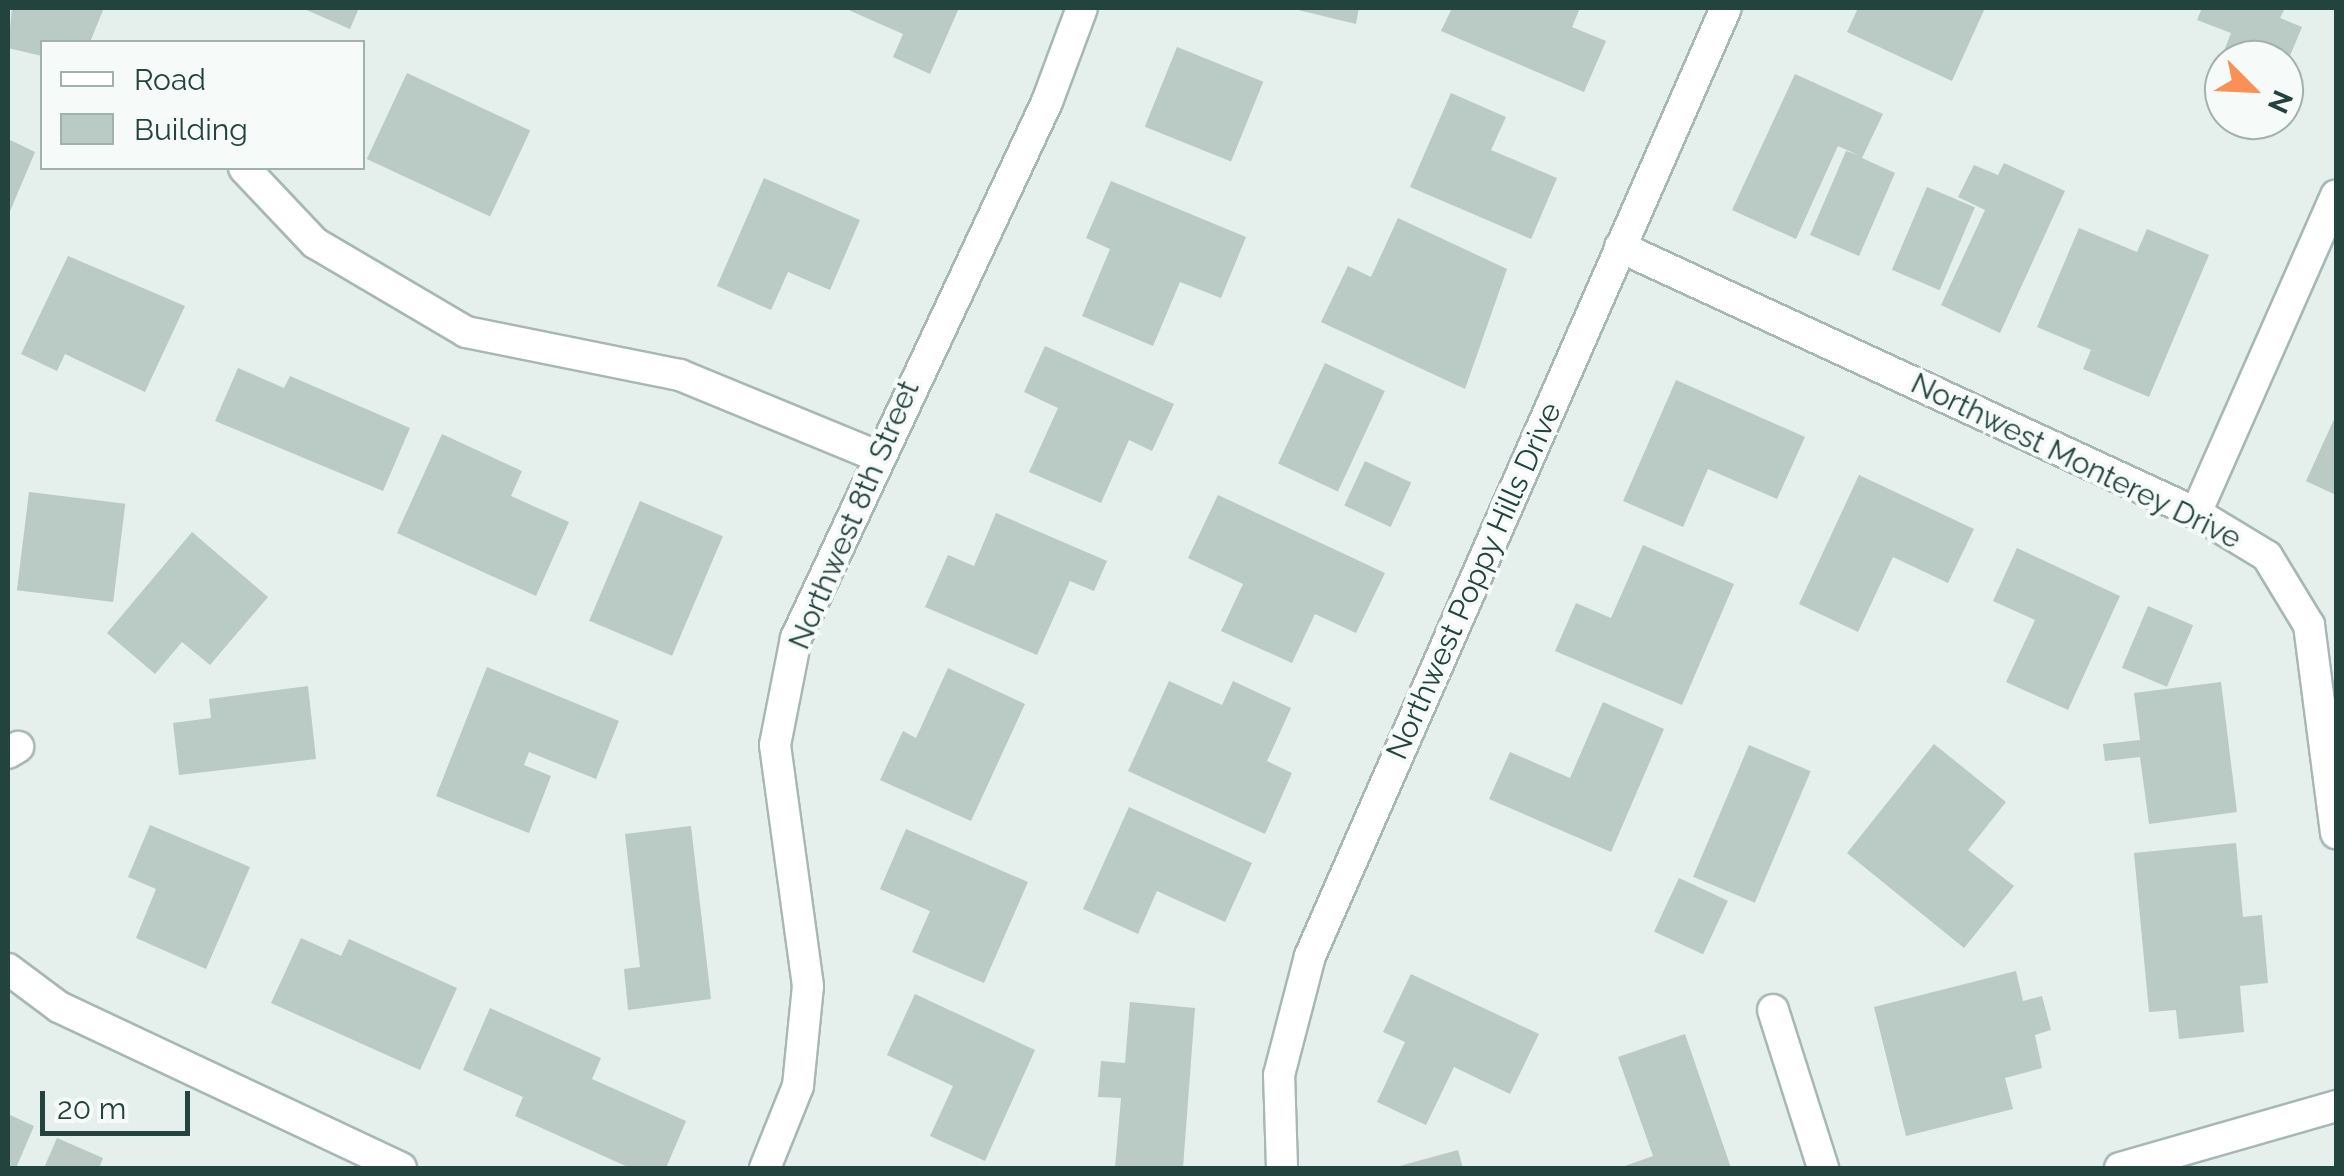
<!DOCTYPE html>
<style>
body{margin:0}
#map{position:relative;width:2344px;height:1176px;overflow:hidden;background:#e5efec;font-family:Raleway,sans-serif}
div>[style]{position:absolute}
.building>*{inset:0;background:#bacac5;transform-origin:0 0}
.roads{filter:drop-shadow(2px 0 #a7b8b4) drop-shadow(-2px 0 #a7b8b4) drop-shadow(0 2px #a7b8b4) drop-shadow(0 -2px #a7b8b4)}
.minor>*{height:30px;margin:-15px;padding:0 15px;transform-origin:15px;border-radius:15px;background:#fff}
.tertiary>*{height:30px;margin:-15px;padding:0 15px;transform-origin:15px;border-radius:15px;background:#fff}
span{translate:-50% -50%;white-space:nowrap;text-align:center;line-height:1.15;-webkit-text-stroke:8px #f6fbf9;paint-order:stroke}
.street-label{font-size:30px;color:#22433e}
.frame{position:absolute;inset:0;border:10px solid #22433e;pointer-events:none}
.legend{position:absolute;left:40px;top:40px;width:325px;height:130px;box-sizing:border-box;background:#f6fbf9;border:2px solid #a1b1ae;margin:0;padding:12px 18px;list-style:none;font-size:30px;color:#22433e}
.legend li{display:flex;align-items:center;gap:20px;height:50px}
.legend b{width:50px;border:2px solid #a1b1ae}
.north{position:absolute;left:2204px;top:40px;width:100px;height:100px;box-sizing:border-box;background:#f6fbf9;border:2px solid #a1b1ae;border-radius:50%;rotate:114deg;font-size:28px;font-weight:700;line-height:40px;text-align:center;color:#22433e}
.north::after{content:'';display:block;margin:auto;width:35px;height:45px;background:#fb9057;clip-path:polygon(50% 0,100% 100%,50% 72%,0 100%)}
.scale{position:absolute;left:40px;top:1091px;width:150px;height:45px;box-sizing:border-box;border:5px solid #22433e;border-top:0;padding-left:12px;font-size:30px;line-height:35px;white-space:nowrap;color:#22433e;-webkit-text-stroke:8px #f6fbf9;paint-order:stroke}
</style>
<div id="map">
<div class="building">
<div style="clip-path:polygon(12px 8px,104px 8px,90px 42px,42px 42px,42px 56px,8px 48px)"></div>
<div style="clip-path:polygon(302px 8px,359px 8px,350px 29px)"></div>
<div style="clip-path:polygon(844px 8px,959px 8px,930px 74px,893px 57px,903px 34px)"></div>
<div style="clip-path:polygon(1290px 8px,1359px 8px,1356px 24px)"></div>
<div style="clip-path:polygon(1452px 8px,1580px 8px,1572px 27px,1606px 41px,1584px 92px,1441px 31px)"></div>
<div style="clip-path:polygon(1858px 8px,1985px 8px,1952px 81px,1847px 32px)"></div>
<div style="clip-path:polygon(2202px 8px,2285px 8px,2280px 18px,2302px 27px,2284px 70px,2284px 60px,2224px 51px,2231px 33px,2197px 20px)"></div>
<div style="left:1177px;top:47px;width:93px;height:86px;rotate:22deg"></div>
<div style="left:407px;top:73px;width:136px;height:95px;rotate:25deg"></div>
<div style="clip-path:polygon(1795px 74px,1883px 114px,1862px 158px,1895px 173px,1859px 256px,1810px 235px,1846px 151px,1858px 155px,1838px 146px,1796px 239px,1732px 210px)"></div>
<div style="clip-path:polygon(1451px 93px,1506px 117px,1491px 150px,1557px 178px,1531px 239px,1410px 187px)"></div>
<div style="clip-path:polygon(8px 139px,35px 152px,8px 216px)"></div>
<div style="clip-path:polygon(2004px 163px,2065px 191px,2000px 333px,1941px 305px,1985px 210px,1958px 197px,1974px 165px,1998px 175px)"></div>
<div style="clip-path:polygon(764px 178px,860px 220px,830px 290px,788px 272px,771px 310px,717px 286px)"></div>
<div style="clip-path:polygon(1111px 181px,1246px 237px,1221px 298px,1180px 282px,1153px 346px,1082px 316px,1110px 249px,1086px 238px)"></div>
<div style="left:1927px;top:187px;width:52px;height:90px;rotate:23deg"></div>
<div style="clip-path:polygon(1398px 218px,1507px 269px,1465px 389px,1321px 322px,1348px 266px,1371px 277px)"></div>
<div style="clip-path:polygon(2079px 228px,2137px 252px,2147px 229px,2209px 255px,2149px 397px,2083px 369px,2091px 350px,2037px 327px)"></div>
<div style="clip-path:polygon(68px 256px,185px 306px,145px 392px,65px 354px,57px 371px,21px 354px)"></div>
<div style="clip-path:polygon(1045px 346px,1174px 404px,1152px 451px,1129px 440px,1101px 503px,1029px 472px,1058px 408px,1024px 392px)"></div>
<div style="left:1325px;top:363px;width:66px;height:111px;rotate:25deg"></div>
<div style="clip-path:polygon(238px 368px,284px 388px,290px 376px,410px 428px,383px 491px,215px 421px)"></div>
<div style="clip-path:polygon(1676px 380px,1805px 437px,1777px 499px,1708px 469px,1683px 527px,1623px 501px)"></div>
<div style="clip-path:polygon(2336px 415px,2336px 495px,2306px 481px)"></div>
<div style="clip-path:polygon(442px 434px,522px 471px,511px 496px,569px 522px,536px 596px,397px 533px)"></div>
<div style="left:1365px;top:461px;width:51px;height:49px;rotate:25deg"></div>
<div style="clip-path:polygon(1859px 475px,1974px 529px,1948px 583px,1893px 557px,1858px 632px,1799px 604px)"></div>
<div style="left:29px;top:492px;width:97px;height:99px;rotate:7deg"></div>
<div style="clip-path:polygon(1218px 495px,1385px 573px,1356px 633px,1315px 614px,1292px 663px,1221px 631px,1243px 584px,1188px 558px)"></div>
<div style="left:640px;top:501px;width:90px;height:130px;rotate:23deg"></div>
<div style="clip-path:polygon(996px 513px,1107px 561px,1094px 591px,1070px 581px,1037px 655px,925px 607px,948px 555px,974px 566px)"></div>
<div style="clip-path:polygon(192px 532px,268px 597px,210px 665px,182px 642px,155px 674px,107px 633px)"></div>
<div style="clip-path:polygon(1643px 545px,1734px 584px,1682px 705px,1555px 651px,1576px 603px,1611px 618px)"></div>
<div style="clip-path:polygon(2017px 548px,2120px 596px,2068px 710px,2006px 682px,2035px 620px,1993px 601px)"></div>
<div style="left:2148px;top:606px;width:49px;height:67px;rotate:23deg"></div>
<div style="clip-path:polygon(487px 667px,619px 721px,596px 779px,529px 752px,524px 765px,551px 776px,529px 833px,436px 796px)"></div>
<div style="clip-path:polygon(948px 668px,1025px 704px,971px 821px,880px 780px,903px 731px,916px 738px)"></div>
<div style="clip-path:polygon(1169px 681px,1222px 705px,1233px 681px,1291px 708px,1267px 761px,1292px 773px,1265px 834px,1128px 771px)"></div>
<div style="clip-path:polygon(2221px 682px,2237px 812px,2149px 824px,2140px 757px,2105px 761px,2103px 744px,2140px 740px,2134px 693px)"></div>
<div style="clip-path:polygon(308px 686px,316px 759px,179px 775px,173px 723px,211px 718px,209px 699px)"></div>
<div style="clip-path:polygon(1603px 702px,1664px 729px,1611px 852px,1489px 799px,1510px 752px,1570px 778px)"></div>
<div style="clip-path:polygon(1934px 744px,2006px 802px,1968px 850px,2014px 886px,1964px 948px,1847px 853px)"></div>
<div style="left:1749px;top:745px;width:67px;height:143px;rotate:23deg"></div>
<div style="clip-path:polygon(1129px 807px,1252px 863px,1225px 922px,1157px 891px,1138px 934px,1083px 909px)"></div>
<div style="clip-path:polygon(150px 825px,250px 867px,206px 969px,136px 938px,156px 889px,128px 877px)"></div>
<div style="clip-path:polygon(691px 826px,711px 999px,628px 1010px,624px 969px,640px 967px,625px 834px)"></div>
<div style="clip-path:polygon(906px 829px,1028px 882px,984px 983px,912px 952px,930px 911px,880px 889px)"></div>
<div style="clip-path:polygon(2236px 843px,2243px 917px,2262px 915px,2268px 983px,2240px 986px,2244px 1032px,2179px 1039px,2176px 1010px,2149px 1012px,2134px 853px)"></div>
<div style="left:1679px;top:878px;width:54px;height:59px;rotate:25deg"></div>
<div style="clip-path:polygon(301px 938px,341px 956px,349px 939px,457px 988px,420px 1070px,271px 1003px)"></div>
<div style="clip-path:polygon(2016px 971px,2023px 1001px,2042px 996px,2051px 1030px,2035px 1035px,2042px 1068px,2005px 1078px,2013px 1109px,1906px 1136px,1874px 1007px)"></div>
<div style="clip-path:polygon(1411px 974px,1539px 1034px,1510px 1094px,1454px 1067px,1426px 1125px,1377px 1102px,1405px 1042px,1383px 1032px)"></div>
<div style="clip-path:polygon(915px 994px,1035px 1050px,985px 1161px,930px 1136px,953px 1086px,887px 1055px)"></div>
<div style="clip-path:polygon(1130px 1002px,1195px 1008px,1183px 1168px,1115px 1168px,1121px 1098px,1098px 1097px,1101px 1061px,1125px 1063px)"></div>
<div style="clip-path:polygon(490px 1008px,601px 1058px,592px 1079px,686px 1121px,666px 1168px,630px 1168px,515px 1116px,523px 1097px,463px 1070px)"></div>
<div style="clip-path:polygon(1685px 1034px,1731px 1168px,1619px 1168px,1653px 1156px,1618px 1057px)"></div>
<div style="clip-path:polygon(8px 1114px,34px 1126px,16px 1168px,8px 1168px)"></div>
<div style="clip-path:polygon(57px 1138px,103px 1158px,99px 1168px,44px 1168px)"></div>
<div style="clip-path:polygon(1458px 1150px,1463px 1168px,1396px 1168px,1396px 1167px)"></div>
</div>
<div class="roads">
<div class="minor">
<div style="left:244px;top:168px;width:103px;rotate:46.6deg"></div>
<div style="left:315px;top:243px;width:175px;rotate:30.5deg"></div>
<div style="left:466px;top:332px;width:218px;rotate:11.4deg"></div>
<div style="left:680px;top:375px;width:210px;rotate:22.4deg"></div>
<div style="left:1620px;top:247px;width:634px;rotate:24.79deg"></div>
<div style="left:2196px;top:513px;width:83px;rotate:31.2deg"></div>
<div style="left:2267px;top:556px;width:81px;rotate:58.7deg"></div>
<div style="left:2309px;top:625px;width:210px;rotate:82.6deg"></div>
<div style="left:2196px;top:513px;width:347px;rotate:-66.2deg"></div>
<div style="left:8px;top:753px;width:12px;rotate:-31deg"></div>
<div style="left:1773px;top:1010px;width:166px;rotate:72.4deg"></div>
<div style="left:765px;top:1168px;width:88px;rotate:-68.1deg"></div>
<div style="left:798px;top:1086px;width:100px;rotate:-84.3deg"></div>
<div style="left:808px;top:986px;width:243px;rotate:-97.8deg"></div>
<div style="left:775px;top:745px;width:109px;rotate:-78.9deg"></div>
<div style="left:796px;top:638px;width:592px;rotate:-64.91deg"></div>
<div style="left:1047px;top:102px;width:100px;rotate:-69.6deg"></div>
<div style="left:1282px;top:1168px;width:93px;rotate:-91.8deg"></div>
<div style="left:1279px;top:1075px;width:123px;rotate:-75.4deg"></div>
<div style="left:1310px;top:956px;width:1035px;rotate:-66.31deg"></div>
</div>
<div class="tertiary">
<div style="left:8px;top:969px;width:64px;rotate:36.7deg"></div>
<div style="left:59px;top:1007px;width:378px;rotate:25.2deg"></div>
<div style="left:2120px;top:1168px;width:225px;rotate:-16deg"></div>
</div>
</div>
<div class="street-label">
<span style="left:2076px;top:461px;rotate:26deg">Northwest Monterey Drive</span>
<span style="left:854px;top:515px;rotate:-67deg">Northwest 8th Street</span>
<span style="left:1474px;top:581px;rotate:-66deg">Northwest Poppy Hills Drive</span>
</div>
<div class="frame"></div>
<ul class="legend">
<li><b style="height:12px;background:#fff"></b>Road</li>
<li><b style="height:28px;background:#bacac5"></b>Building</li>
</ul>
<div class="north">N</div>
<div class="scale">20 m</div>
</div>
